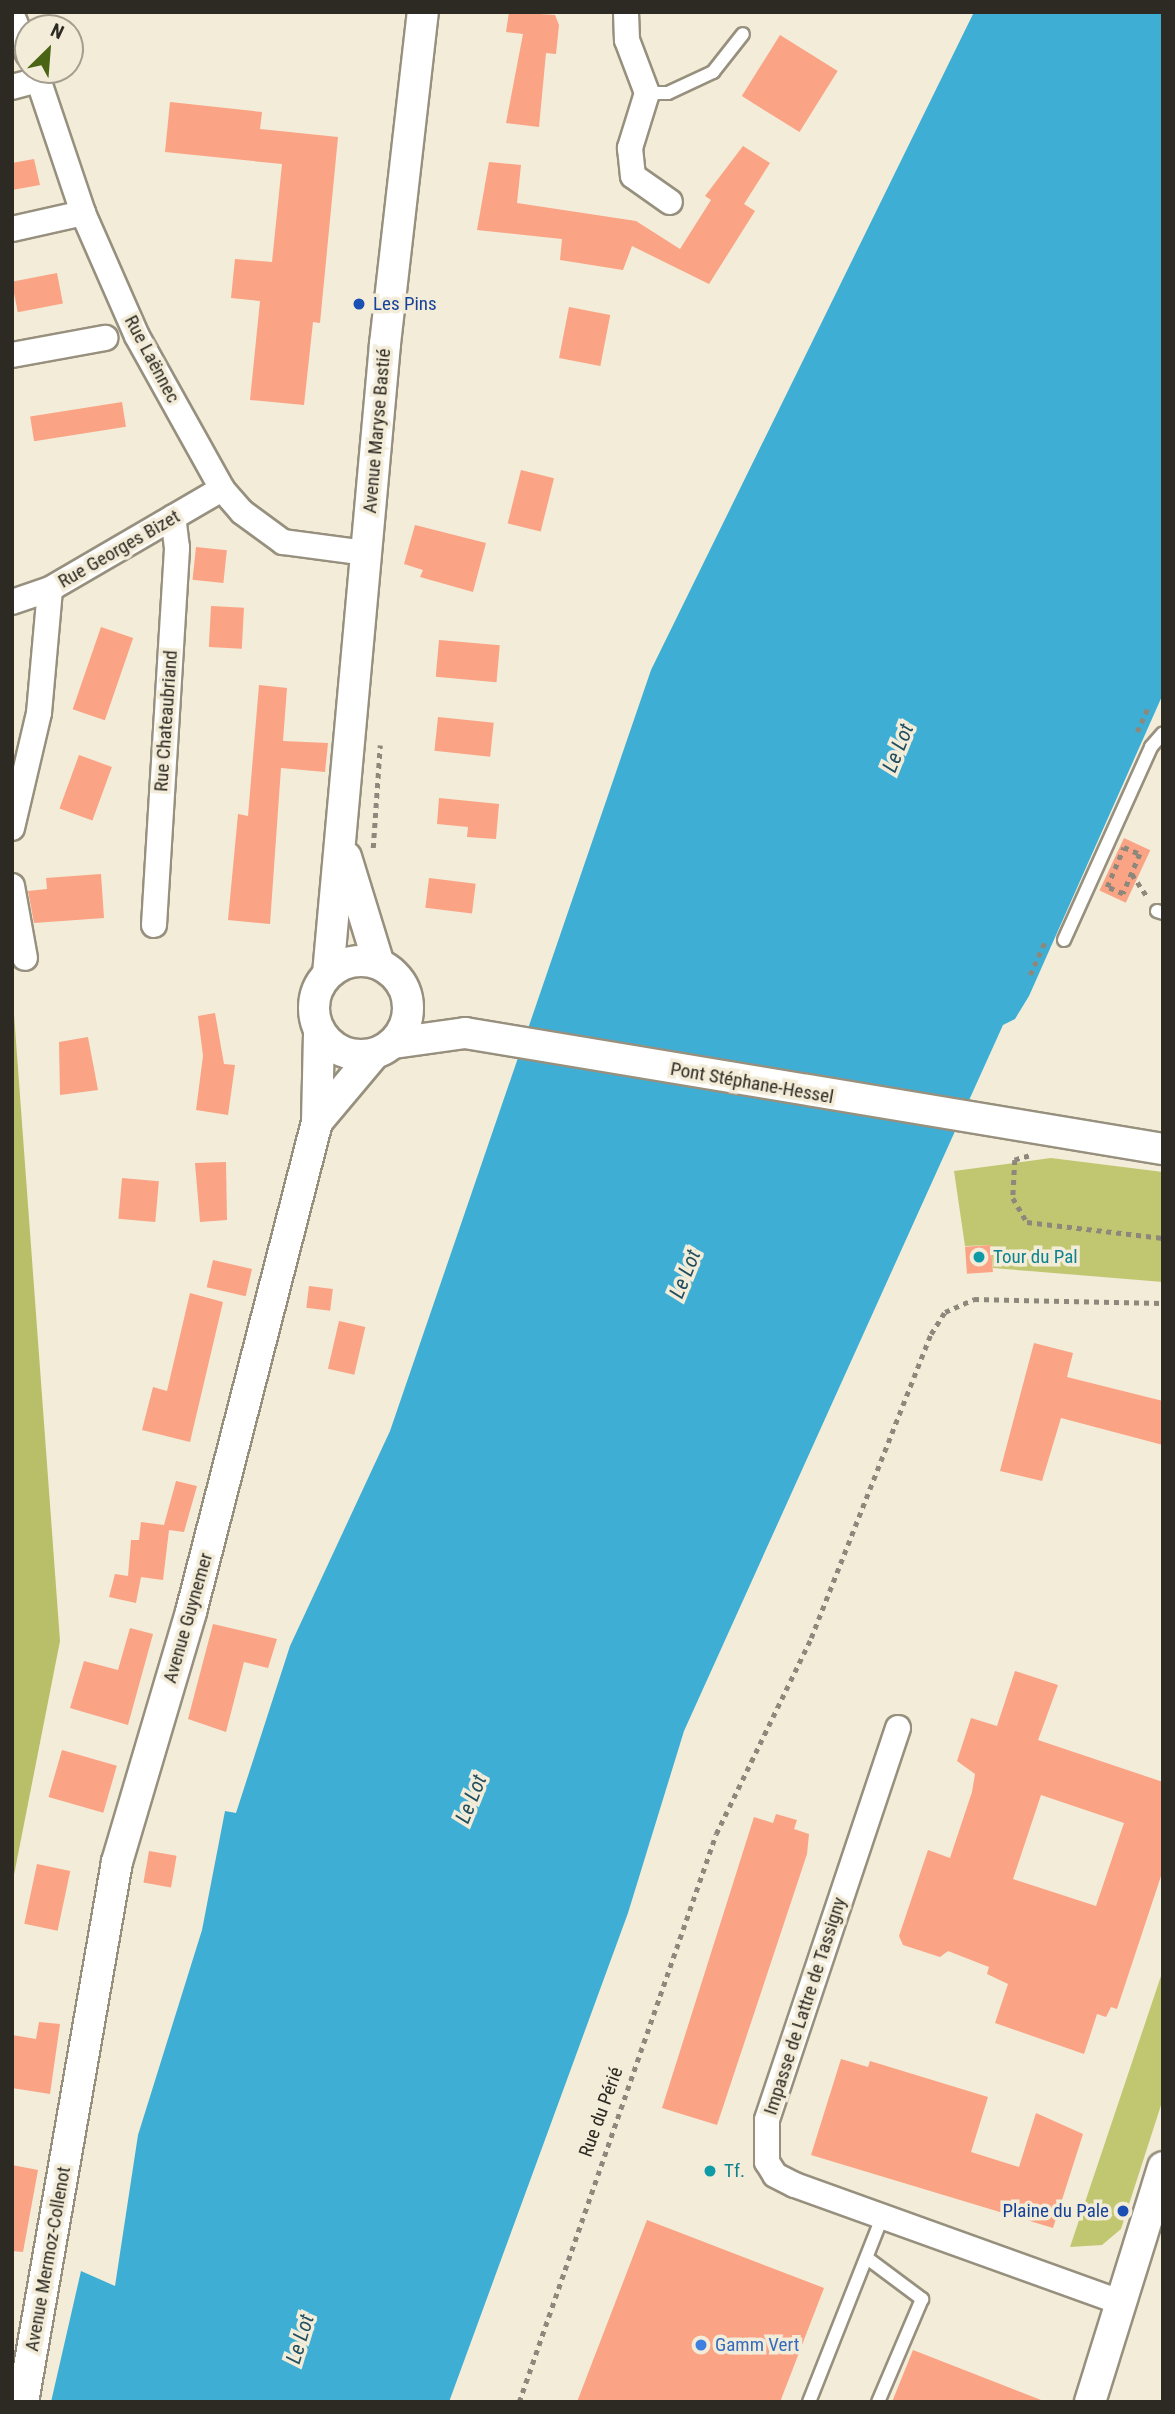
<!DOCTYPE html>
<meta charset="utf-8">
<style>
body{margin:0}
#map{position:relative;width:1175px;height:2414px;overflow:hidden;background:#f3ecd8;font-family:"Roboto Condensed",sans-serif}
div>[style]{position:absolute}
.green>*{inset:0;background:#c0c770}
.forest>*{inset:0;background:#b8bf68}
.water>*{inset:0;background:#3faed4}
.building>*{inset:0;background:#faa385;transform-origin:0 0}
.path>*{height:4.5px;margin-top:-2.25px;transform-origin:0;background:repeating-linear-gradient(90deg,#8d887b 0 5px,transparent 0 10px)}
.roads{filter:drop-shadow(2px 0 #97907e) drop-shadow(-2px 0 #97907e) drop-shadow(0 2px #97907e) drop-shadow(0 -2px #97907e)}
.service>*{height:12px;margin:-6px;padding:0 6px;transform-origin:6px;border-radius:6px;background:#fff}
.minor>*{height:24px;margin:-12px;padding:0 12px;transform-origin:12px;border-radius:12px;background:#fff}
.tertiary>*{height:30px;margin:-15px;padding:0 15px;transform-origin:15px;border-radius:15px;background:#fff}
.tertiary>.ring{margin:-15px;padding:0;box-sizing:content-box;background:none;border:30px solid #fff;border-radius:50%}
.dots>*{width:19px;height:19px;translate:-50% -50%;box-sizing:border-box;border:4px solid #f3ecd8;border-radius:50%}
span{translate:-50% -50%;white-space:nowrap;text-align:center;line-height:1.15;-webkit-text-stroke:7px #f3ecd8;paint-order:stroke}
.transit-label{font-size:19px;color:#164399}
.left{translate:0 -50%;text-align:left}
.right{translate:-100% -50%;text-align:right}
.street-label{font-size:19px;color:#2d2a23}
.culture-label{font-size:19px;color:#0d838f}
.shop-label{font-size:19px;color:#366cbe}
.water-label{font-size:21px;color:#224f60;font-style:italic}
.frame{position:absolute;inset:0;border:14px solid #2d2a23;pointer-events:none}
.north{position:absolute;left:14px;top:14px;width:70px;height:70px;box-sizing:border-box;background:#f3ecd8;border:2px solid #a49e90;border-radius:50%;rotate:25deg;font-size:19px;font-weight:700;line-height:28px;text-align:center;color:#2d2a23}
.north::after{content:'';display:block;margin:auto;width:24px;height:32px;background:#496414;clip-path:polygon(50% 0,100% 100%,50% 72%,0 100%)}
</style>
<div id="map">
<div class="green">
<div style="clip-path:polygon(1051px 1158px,1163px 1172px,1163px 1282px,993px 1268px,991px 1245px,965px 1246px,954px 1171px)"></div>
<div style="clip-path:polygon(1163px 1970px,1163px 2099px,1121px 2229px,1102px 2245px,1070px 2247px)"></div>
</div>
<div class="forest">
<div style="clip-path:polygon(12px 987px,60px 1641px,12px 1885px)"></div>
</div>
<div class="water">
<div style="clip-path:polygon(974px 12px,1163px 12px,1163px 694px,1029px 996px,1015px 1019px,1003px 1025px,684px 1731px,628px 1913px,449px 2402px,51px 2402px,81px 2271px,115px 2286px,138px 2135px,202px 1930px,225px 1811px,236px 1813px,290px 1646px,390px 1431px,651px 670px)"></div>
</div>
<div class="building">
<div style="clip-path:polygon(509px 12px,555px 15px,559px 25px,556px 54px,546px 53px,539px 127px,506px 123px,523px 34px,506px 32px)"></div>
<div style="left:780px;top:35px;width:68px;height:72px;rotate:32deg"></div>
<div style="clip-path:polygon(170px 102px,262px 112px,260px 129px,338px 137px,320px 323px,313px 322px,304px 405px,250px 400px,260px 301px,231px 298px,235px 259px,272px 262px,282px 164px,165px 152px)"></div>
<div style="clip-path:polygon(743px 146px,770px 163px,744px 204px,755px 211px,709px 284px,632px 246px,623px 270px,560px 260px,562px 239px,477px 230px,489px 162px,521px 165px,517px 203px,636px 221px,680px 249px,711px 200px,705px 196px)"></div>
<div style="clip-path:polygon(34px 159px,40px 185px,12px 190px,12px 163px)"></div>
<div style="left:57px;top:273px;width:31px;height:46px;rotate:79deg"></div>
<div style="left:569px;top:307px;width:42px;height:52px;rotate:11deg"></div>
<div style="left:122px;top:402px;width:25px;height:93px;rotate:81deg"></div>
<div style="left:521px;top:470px;width:34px;height:55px;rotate:14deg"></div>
<div style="clip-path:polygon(415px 525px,486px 543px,473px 592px,420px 577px,423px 570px,404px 564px)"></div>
<div style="left:196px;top:547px;width:31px;height:33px;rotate:6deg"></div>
<div style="left:211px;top:606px;width:33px;height:41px;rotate:3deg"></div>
<div style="left:101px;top:627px;width:34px;height:87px;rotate:19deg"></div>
<div style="left:439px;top:640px;width:61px;height:37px;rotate:5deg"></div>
<div style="clip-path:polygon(259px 685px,287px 688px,283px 741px,328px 743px,325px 772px,281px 768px,270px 924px,228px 920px,238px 814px,248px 816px)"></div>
<div style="left:438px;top:717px;width:56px;height:34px;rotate:6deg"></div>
<div style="left:79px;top:755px;width:35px;height:57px;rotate:20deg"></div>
<div style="clip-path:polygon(439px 798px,499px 804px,496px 839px,467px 837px,468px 827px,437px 824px)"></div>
<div style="left:1124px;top:838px;width:29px;height:58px;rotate:25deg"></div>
<div style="clip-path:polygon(101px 874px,104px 918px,34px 923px,28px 891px,47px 889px,46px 878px)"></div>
<div style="left:429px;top:878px;width:47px;height:30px;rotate:7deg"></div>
<div style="clip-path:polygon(215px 1013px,224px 1064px,235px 1065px,228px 1115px,196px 1110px,203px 1056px,198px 1016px)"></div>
<div style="clip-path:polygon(88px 1037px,98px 1090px,60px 1095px,59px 1042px)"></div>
<div style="clip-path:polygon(226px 1162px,227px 1220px,200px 1222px,195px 1163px)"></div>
<div style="left:122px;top:1178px;width:37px;height:41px;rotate:5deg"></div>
<div style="left:991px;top:1245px;width:27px;height:26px;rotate:86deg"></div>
<div style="left:213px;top:1260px;width:40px;height:28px;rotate:13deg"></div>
<div style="left:309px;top:1286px;width:24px;height:22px;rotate:7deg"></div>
<div style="clip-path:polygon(190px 1293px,223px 1302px,190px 1442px,142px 1430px,153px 1387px,167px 1391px)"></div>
<div style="left:339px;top:1321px;width:27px;height:49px;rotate:13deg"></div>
<div style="clip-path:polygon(1034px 1343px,1073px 1353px,1067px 1377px,1163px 1401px,1163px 1445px,1061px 1418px,1042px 1481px,1000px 1471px)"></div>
<div style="clip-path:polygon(176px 1481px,197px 1486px,184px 1532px,169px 1530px,163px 1580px,133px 1576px,141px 1577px,136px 1603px,109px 1597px,115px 1574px,128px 1576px,131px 1540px,139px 1540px,141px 1522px,164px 1525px)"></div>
<div style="clip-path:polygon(213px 1624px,277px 1639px,268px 1668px,244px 1662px,226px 1732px,188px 1719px)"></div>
<div style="clip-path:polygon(130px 1628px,153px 1634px,128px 1725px,70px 1708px,84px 1661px,118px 1670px)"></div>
<div style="clip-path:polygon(evenodd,1015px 1671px,1058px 1685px,1038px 1740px,1163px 1782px,1163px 1870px,1117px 2009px,1111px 2007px,1106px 2017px,1097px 2014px,1084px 2054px,995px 2023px,1008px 1984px,987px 1974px,989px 1967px,948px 1951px,940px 1957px,903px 1945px,899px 1936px,928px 1850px,950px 1858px,972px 1792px,975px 1774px,957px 1761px,971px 1718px,997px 1726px,1015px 1671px,1041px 1795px,1124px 1823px,1096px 1906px,1013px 1879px,1041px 1795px)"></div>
<div style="left:62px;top:1750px;width:57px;height:49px;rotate:16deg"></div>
<div style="clip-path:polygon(776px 1814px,797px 1820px,794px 1829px,809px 1834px,807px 1854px,717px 2125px,662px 2108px,754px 1817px,773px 1823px)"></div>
<div style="left:149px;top:1851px;width:28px;height:32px;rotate:10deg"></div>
<div style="left:37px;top:1864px;width:34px;height:61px;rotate:12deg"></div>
<div style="clip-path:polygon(39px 2022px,60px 2024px,50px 2094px,12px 2088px,12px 2035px,36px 2039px)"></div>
<div style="clip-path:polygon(841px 2059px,868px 2067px,870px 2061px,988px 2097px,971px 2152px,1019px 2167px,1036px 2113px,1083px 2134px,1053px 2228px,811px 2155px)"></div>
<div style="clip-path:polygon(12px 2165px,38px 2170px,23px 2252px,12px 2251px)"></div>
<div style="clip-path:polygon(647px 2220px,824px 2288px,780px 2402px,577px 2402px)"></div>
<div style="clip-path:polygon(913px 2350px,1041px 2400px,1041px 2402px,892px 2402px)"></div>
</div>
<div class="path">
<div style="left:1137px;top:732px;width:27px;rotate:-66deg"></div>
<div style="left:1124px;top:847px;width:17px;rotate:24deg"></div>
<div style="left:1140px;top:854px;width:43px;rotate:113deg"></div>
<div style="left:1123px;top:894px;width:17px;rotate:-156deg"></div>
<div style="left:1107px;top:887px;width:43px;rotate:-67deg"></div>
<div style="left:373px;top:848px;width:103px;rotate:-86.1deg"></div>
<div style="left:1132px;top:874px;width:27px;rotate:56deg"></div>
<div style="left:1030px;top:975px;width:36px;rotate:-66deg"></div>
<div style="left:1029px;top:1156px;width:15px;rotate:164deg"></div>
<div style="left:1015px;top:1160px;width:38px;rotate:93deg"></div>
<div style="left:1013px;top:1198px;width:28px;rotate:60deg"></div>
<div style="left:1027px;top:1222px;width:137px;rotate:6.7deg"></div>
<div style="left:519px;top:2402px;width:601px;rotate:-70.87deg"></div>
<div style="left:716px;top:1834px;width:218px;rotate:-64.1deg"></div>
<div style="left:811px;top:1638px;width:327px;rotate:-68.5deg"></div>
<div style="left:931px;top:1334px;width:26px;rotate:-58deg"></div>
<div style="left:945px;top:1312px;width:32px;rotate:-24deg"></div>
<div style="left:974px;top:1299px;width:189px;rotate:1.2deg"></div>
</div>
<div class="roads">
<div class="service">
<div style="left:647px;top:93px;width:21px"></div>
<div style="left:668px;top:93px;width:50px;rotate:-25deg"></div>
<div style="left:713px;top:72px;width:48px;rotate:-51.7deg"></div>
<div style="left:1157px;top:911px;width:6px;rotate:18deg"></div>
<div style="left:1064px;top:940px;width:212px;rotate:-65.7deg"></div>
<div style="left:1151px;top:747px;width:18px;rotate:-49deg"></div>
<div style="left:867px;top:2258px;width:69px;rotate:36.7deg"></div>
<div style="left:922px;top:2299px;width:112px;rotate:113.1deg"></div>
<div style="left:809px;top:2402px;width:198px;rotate:-68.4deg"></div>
</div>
<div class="minor">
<div style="left:626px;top:12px;width:28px;rotate:88deg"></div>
<div style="left:627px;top:40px;width:57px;rotate:69.3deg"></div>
<div style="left:647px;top:93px;width:58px;rotate:107.2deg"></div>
<div style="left:630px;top:148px;width:28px;rotate:84deg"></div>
<div style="left:633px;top:176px;width:45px;rotate:35.1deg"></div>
<div style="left:12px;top:15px;width:42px;rotate:67.7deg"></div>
<div style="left:35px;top:70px;width:151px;rotate:71.4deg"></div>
<div style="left:83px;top:213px;width:134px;rotate:66.3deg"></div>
<div style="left:137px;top:336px;width:175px;rotate:60.9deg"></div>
<div style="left:222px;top:489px;width:30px;rotate:49deg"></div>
<div style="left:242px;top:512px;width:51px;rotate:36.2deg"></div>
<div style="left:283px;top:542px;width:84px;rotate:7.5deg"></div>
<div style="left:12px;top:87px;width:28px;rotate:-15deg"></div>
<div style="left:12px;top:229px;width:73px;rotate:-12.7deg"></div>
<div style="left:12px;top:355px;width:95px;rotate:-10.4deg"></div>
<div style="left:12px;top:602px;width:40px;rotate:-18.9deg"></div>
<div style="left:50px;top:589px;width:199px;rotate:-30.2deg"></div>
<div style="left:12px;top:828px;width:118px;rotate:-76.8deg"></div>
<div style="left:39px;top:713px;width:124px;rotate:-84.9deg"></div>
<div style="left:12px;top:886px;width:73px;rotate:79.8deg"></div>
<div style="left:154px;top:925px;width:378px;rotate:-86.5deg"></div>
<div style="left:177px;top:548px;width:31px;rotate:-97deg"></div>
<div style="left:898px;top:1728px;width:413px;rotate:108.5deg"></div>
<div style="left:767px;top:2120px;width:42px;rotate:90deg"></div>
<div style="left:767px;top:2162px;width:15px;rotate:58deg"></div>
<div style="left:775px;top:2175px;width:22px;rotate:27deg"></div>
<div style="left:795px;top:2185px;width:345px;rotate:19.8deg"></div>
</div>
<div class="tertiary">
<div style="left:346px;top:857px;width:112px;rotate:72.9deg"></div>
<div class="ring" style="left:314px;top:961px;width:64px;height:64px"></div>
<div style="left:328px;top:974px;width:633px;rotate:-84.83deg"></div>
<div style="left:385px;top:344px;width:334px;rotate:-83.5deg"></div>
<div style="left:394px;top:1043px;width:72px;rotate:-8deg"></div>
<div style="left:465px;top:1033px;width:708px;rotate:9.44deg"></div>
<div style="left:317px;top:1122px;width:87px;rotate:-50.1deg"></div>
<div style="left:23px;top:2402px;width:548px;rotate:-80.13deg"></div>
<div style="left:117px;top:1862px;width:261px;rotate:-73.5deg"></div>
<div style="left:191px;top:1612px;width:506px;rotate:-75.58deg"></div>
<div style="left:317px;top:1122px;width:91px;rotate:-88.7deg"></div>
<div style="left:1090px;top:2402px;width:246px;rotate:-72.7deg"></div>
</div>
</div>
<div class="dots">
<div style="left:359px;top:304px;background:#1a4fb4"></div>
<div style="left:979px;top:1257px;background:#0f9aa8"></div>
<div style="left:710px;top:2171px;background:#0f9aa8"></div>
<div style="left:1123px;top:2211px;background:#1a4fb4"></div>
<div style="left:701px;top:2345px;background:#3f7fe0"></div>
</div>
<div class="transit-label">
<span class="left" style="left:373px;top:304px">Les Pins</span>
<span class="right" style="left:1109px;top:2211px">Plaine du Pale</span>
</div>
<div class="street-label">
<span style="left:152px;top:359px;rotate:62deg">Rue Laënnec</span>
<span style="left:377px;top:431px;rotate:-85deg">Avenue Maryse Bastié</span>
<span style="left:119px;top:549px;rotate:-30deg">Rue Georges Bizet</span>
<span style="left:166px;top:721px;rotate:-86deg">Rue Chateaubriand</span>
<span style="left:752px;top:1083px;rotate:10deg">Pont Stéphane-Hessel</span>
<span style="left:188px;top:1618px;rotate:-74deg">Avenue Guynemer</span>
<span style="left:805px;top:2006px;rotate:-72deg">Impasse de Lattre de Tassigny</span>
<span style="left:601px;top:2112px;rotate:-70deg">Rue du Périé</span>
<span style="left:48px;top:2259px;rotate:-80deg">Avenue Mermoz-Collenot</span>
</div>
<div class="culture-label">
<span class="left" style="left:993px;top:1257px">Tour du Pal</span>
<span class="left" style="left:724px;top:2171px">Tf.</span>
</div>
<div class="shop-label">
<span class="left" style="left:715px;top:2345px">Gamm Vert</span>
</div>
<div class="water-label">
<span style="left:898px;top:748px;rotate:-68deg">Le Lot</span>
<span style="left:685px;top:1274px;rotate:-68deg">Le Lot</span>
<span style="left:471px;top:1799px;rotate:-68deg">Le Lot</span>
<span style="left:300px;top:2339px;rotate:-73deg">Le Lot</span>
</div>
<div class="frame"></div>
<div class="north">N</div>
</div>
